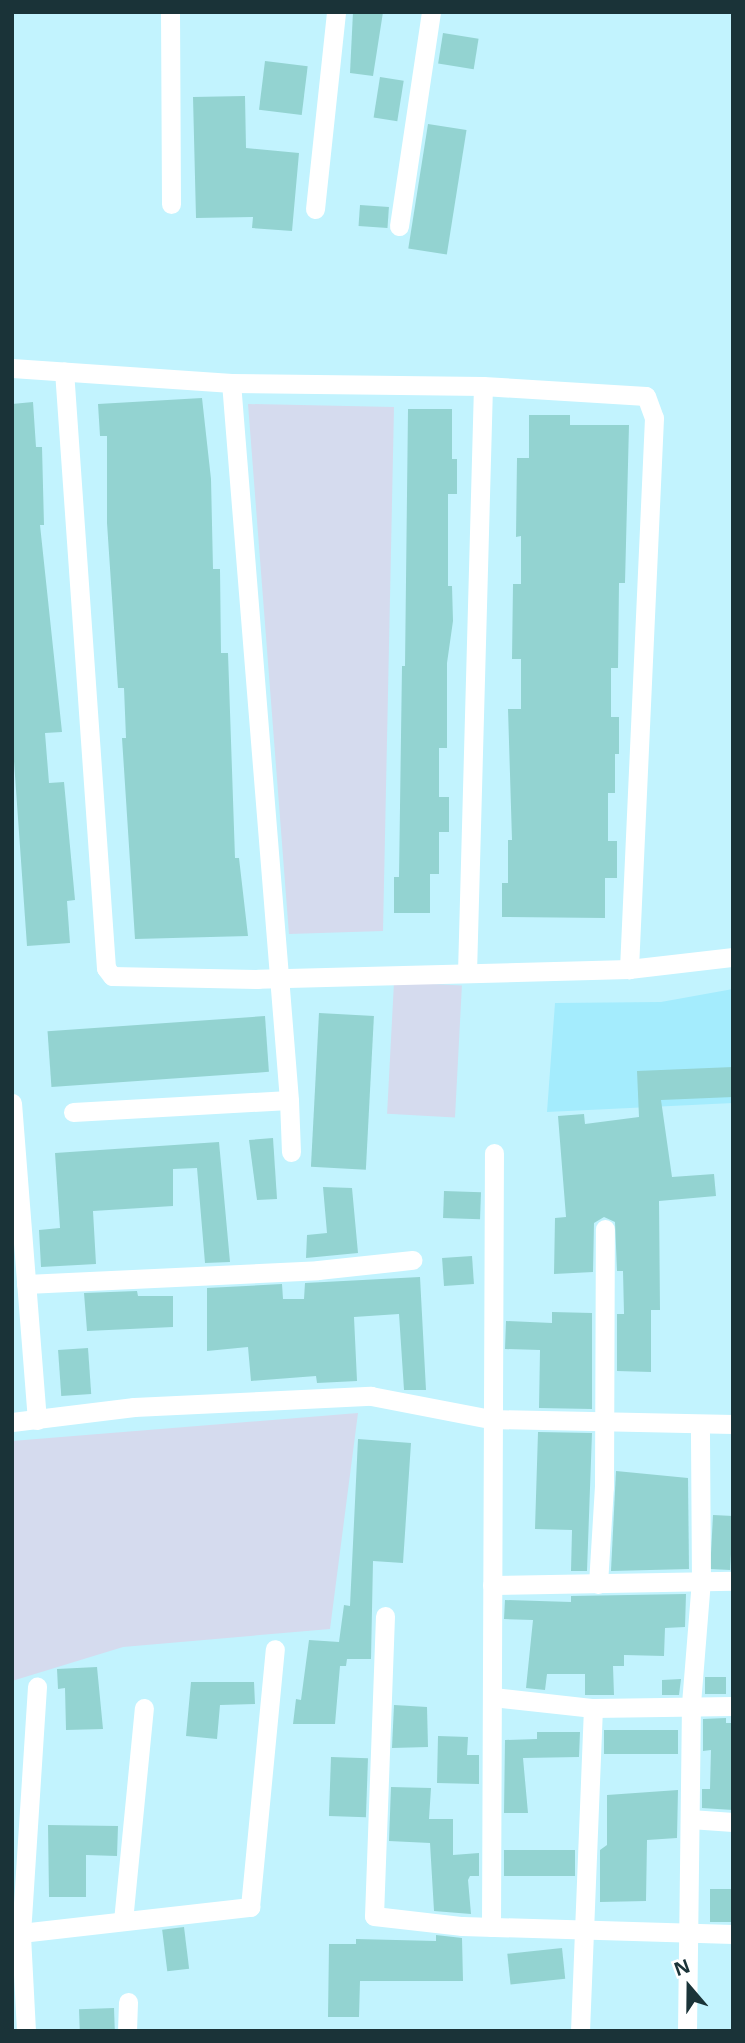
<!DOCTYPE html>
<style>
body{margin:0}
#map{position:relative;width:745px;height:2043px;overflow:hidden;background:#c2f3fe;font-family:"Noto Sans",sans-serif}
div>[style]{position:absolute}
.built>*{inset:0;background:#a4ecfd}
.green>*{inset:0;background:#d5dbee;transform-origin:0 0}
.building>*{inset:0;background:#93d3d1;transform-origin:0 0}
.street>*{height:19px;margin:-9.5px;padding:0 9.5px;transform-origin:9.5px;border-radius:9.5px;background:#fff}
span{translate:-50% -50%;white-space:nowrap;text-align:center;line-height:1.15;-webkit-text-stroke:5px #fff;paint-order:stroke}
.frame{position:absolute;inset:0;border:14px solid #1a3338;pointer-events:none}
.north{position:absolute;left:654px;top:1952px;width:70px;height:70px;-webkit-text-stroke:5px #fff;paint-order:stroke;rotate:340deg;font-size:19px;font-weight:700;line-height:28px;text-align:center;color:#1a3338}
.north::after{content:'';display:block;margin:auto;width:24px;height:32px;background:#1a3338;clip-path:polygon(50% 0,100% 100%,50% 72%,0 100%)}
</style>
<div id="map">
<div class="built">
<div style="clip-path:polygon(733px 989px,733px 1103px,547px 1112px,555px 1003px,661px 1002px)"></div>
</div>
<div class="green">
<div style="clip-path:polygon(248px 404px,394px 407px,383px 931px,289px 934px)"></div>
<div style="left:394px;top:982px;width:68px;height:132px;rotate:3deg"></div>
<div style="clip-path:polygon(358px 1413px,330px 1629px,123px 1647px,12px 1681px,12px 1441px)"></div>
</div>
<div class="building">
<div style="clip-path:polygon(353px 12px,383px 12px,373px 76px,350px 73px)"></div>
<div style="left:443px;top:33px;width:36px;height:31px;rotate:9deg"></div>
<div style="left:265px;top:61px;width:43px;height:49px;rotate:7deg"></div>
<div style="left:380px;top:77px;width:24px;height:41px;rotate:9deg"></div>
<div style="clip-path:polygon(245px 96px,246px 148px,299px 153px,292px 231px,252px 228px,253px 217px,196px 218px,193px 97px)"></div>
<div style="left:428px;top:124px;width:39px;height:126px;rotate:9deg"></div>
<div style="left:360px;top:205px;width:29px;height:21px;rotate:4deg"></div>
<div style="clip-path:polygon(202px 398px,211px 479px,213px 569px,220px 569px,221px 653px,228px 653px,235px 858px,239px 858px,248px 936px,135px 939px,122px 738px,126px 738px,124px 688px,118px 688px,107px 523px,107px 436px,100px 436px,98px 404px)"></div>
<div style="clip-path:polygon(33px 402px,36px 447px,42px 447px,44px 525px,40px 525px,62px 732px,45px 733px,49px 783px,64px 782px,75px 900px,67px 901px,70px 943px,27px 946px,12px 733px,12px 404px)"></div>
<div style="clip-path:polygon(408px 409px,452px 409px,452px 459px,457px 459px,457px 494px,448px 494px,448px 586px,452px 586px,453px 621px,447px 663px,447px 748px,439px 748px,439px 797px,449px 797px,449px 832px,439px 832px,439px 874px,430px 874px,430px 913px,394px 913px,394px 877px,399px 877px,402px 666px,405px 666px)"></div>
<div style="clip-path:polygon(529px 415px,570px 415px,570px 425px,629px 425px,625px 583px,619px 583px,618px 668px,611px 668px,611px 717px,619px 717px,619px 754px,615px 754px,615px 793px,608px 793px,608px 841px,617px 841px,617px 878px,605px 878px,605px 918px,502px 917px,502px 883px,508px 883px,508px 840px,512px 840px,508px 709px,521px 709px,521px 659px,512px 659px,513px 584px,521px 584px,521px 536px,516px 537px,517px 458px,529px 458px)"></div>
<div style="left:319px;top:1013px;width:55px;height:154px;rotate:3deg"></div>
<div style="left:265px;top:1016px;width:56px;height:218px;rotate:86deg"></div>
<div style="clip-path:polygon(733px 1067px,733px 1097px,661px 1100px,672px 1177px,714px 1174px,716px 1196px,659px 1201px,660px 1310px,651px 1310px,651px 1372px,617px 1371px,617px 1314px,624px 1314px,623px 1271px,617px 1271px,615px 1222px,604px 1217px,594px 1223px,593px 1272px,554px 1274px,555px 1218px,566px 1217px,558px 1116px,584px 1114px,585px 1124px,639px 1117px,637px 1071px)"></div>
<div style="clip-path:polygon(273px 1138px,277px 1199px,257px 1200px,249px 1140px)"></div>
<div style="clip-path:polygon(219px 1142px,230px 1262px,205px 1263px,197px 1168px,173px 1169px,173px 1206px,93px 1211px,96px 1264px,41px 1267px,39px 1230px,60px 1228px,55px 1153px)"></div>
<div style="clip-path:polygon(323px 1187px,352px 1188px,358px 1253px,306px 1258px,307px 1235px,327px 1233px)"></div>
<div style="left:444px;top:1191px;width:37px;height:27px;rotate:2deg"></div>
<div style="left:472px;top:1256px;width:28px;height:30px;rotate:86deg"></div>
<div style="clip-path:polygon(420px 1277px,426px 1390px,404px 1390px,399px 1314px,354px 1317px,357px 1381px,317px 1383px,316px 1376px,251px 1381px,248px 1347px,207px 1351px,207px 1288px,282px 1284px,283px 1299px,304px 1299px,305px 1283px)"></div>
<div style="clip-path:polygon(137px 1291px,138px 1296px,173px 1296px,173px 1327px,87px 1331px,84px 1293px)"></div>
<div style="clip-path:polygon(552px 1312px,592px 1313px,592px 1409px,539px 1408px,540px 1350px,505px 1349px,506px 1321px,552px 1323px)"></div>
<div style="left:88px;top:1348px;width:46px;height:30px;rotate:86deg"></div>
<div style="clip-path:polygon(538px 1432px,592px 1433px,587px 1571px,571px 1571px,572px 1530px,535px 1529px)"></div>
<div style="clip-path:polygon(358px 1439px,411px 1443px,403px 1563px,373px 1561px,371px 1659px,347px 1659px,346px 1666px,340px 1666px,335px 1724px,293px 1724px,296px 1699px,301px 1700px,309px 1640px,339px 1642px,344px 1605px,350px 1606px)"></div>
<div style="clip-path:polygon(616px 1471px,688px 1478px,689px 1569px,611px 1571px)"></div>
<div style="left:713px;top:1515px;width:20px;height:54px;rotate:3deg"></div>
<div style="clip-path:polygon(686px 1594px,685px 1627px,665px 1628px,664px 1656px,624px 1655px,624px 1666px,613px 1666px,614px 1695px,585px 1695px,585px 1674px,547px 1674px,545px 1690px,526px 1688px,533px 1620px,504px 1619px,505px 1600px,571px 1602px,571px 1596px)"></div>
<div style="clip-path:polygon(97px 1667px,103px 1729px,66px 1730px,65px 1688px,58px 1689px,57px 1669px)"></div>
<div style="left:726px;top:1677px;width:17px;height:21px;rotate:90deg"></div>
<div style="clip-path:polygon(681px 1679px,679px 1695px,662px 1695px,662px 1680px)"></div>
<div style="clip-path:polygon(191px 1682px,254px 1682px,255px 1704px,220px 1705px,217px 1739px,186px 1736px)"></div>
<div style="clip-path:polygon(394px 1705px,427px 1707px,428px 1747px,392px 1748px)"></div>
<div style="clip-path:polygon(726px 1718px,726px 1723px,733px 1723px,733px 1810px,702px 1808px,702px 1789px,710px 1789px,711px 1750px,703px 1751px,703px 1719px)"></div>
<div style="left:678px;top:1730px;width:24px;height:74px;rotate:90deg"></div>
<div style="clip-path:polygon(537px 1732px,580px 1732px,579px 1757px,523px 1758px,528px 1813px,504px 1813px,505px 1740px,537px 1739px)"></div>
<div style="clip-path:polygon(438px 1736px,468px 1737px,467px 1755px,479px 1755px,479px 1784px,437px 1783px)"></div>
<div style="left:331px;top:1757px;width:37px;height:59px;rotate:2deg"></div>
<div style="clip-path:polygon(391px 1787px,431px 1788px,429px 1819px,453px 1819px,453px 1855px,479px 1853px,479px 1876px,470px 1876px,468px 1880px,471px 1914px,434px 1911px,430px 1843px,389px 1841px)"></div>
<div style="clip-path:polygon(678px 1790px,677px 1838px,647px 1840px,646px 1901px,600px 1902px,600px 1850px,607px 1845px,607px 1795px)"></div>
<div style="clip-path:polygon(48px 1825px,118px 1826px,117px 1856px,86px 1855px,86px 1897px,49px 1897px)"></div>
<div style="left:504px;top:1850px;width:71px;height:26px"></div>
<div style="left:733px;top:1889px;width:33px;height:23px;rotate:90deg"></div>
<div style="left:184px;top:1927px;width:42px;height:22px;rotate:83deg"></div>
<div style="clip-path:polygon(436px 1935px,462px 1938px,463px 1981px,360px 1981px,359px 2017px,328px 2017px,329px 1944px,356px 1944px,356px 1939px,436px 1941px)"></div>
<div style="left:562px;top:1948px;width:31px;height:55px;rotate:84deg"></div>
<div style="left:114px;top:2008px;width:23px;height:35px;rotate:88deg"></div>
</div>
<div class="street">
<div style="left:170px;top:12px;width:192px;rotate:89.7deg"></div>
<div style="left:315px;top:209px;width:198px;rotate:-83.9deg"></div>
<div style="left:399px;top:226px;width:216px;rotate:-81.5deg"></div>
<div style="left:12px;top:368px;width:220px;rotate:3.9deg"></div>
<div style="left:231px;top:383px;width:252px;rotate:0.7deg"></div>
<div style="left:483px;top:386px;width:163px;rotate:3.5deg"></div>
<div style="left:646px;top:396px;width:23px;rotate:70deg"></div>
<div style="left:654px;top:418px;width:552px;rotate:92.6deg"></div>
<div style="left:629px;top:969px;width:371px;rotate:178.5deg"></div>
<div style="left:258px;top:979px;width:146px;rotate:-178.8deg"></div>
<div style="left:112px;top:976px;width:10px;rotate:-127deg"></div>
<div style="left:106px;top:968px;width:598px;rotate:-94.02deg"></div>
<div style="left:629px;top:969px;width:105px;rotate:-6.6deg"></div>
<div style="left:467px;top:973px;width:587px;rotate:-88.44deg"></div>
<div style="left:289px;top:1100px;width:52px;rotate:87.8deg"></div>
<div style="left:12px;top:1103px;width:318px;rotate:85.5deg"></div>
<div style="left:73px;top:1112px;width:216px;rotate:-3.2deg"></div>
<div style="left:289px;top:1100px;width:719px;rotate:-94.62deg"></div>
<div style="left:26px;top:1284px;width:292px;rotate:-2.7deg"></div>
<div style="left:318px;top:1270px;width:95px;rotate:-6.1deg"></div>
<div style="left:12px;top:1422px;width:123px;rotate:-7deg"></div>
<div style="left:134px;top:1407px;width:237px;rotate:-2.7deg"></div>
<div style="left:371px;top:1396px;width:122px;rotate:10.9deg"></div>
<div style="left:491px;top:1419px;width:242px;rotate:1.2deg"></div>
<div style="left:598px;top:1584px;width:97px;rotate:-86.5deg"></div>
<div style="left:604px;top:1487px;width:258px;rotate:-89.8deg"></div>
<div style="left:492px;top:1585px;width:241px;rotate:-1deg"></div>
<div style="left:385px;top:1616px;width:300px;rotate:92.1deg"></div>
<div style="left:374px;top:1916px;width:89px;rotate:6.5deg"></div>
<div style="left:462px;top:1926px;width:271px;rotate:1.7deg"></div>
<div style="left:493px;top:1697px;width:101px;rotate:6.3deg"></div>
<div style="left:593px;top:1708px;width:140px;rotate:-0.8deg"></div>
<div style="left:690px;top:1819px;width:43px;rotate:4deg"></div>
<div style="left:123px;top:1921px;width:214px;rotate:-84.4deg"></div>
<div style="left:491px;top:1927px;width:774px;rotate:-89.78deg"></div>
<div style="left:12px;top:1934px;width:240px;rotate:-6.5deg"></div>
<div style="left:250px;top:1907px;width:259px;rotate:-84.5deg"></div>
<div style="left:26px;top:2031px;width:97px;rotate:-93deg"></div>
<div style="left:21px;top:1934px;width:248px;rotate:-86.3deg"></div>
<div style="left:127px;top:2031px;width:29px;rotate:-88deg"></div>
<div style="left:580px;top:2031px;width:323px;rotate:-87.7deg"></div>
<div style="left:687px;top:2031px;width:327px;rotate:-89.3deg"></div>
<div style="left:691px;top:1704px;width:123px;rotate:-85.4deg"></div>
<div style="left:701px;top:1581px;width:157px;rotate:-90.4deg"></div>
</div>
<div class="frame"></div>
<div class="north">N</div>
</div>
